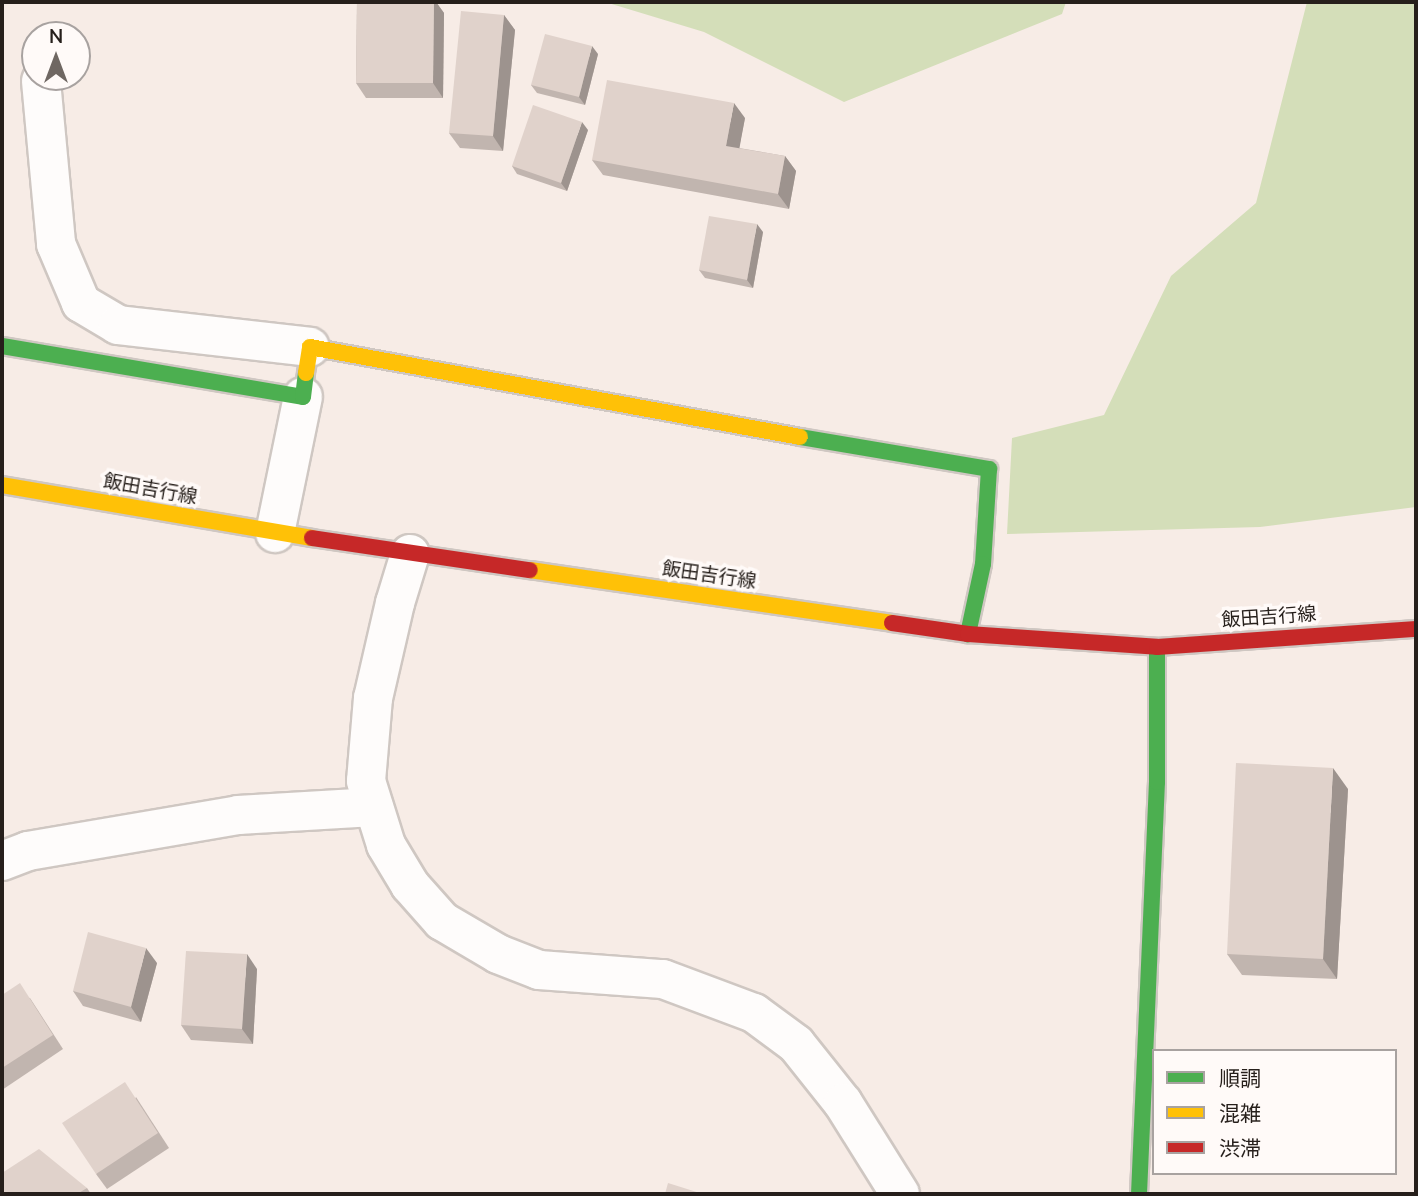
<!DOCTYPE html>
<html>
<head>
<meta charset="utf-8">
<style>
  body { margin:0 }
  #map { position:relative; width:1418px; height:1196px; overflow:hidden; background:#f7ece6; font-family:"Nunito Sans","Noto Sans JP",sans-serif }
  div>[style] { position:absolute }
  .green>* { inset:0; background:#d4deb9 }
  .roads { filter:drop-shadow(2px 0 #cfc7c2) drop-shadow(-2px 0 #cfc7c2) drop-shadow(0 2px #cfc7c2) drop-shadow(0 -2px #cfc7c2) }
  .street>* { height:38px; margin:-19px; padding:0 19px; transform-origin:19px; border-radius:19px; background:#fefcfb }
  .fast>* { height:16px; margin:-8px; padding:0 8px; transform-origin:8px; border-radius:8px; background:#4caf50 }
  .slow>* { height:16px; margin:-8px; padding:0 8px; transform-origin:8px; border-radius:8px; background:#ffc107 }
  .jam>* { height:16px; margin:-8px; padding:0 8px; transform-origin:8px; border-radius:8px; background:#c62828 }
  .wall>* { inset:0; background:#c1b5af }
  .shaded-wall>* { inset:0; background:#9d938e }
  .building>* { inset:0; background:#e0d2cb }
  span { translate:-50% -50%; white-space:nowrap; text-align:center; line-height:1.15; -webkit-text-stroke:7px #fffaf8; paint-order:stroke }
  .street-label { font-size:19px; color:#261f1b }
  .frame { position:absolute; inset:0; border:4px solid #261f1b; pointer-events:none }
  .legend { position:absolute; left:1152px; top:1049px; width:245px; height:126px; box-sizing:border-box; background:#fffaf8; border:2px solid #a8a2a0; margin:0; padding:9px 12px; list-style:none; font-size:21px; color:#261f1b }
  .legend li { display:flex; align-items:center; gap:14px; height:35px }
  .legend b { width:35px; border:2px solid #a8a2a0 }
  .north { position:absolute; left:21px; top:21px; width:70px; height:70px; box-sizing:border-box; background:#fffaf8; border:2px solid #a8a2a0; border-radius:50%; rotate:0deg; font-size:19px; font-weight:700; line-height:28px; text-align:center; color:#261f1b }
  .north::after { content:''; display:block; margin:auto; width:24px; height:32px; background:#6f6762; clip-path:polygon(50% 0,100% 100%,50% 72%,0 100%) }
</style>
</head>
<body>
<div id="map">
  <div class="green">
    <i style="clip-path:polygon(605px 2px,1066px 2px,1062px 14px,844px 102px,704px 32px)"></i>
    <i style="clip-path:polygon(1307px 2px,1416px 2px,1416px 507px,1260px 527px,1007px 534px,1012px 438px,1104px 415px,1171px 276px,1256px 203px)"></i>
  </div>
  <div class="roads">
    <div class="street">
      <i style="left:41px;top:81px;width:164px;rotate:84.7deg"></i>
      <i style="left:56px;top:244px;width:64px;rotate:67deg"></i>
      <i style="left:81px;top:303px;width:43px;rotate:30.7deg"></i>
      <i style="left:118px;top:325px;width:193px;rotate:6.5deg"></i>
      <i style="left:275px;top:533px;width:139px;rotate:-78.4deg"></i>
      <i style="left:410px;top:554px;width:51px;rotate:107deg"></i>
      <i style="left:395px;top:603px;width:98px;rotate:103deg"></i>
      <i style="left:373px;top:698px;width:83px;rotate:94.8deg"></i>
      <i style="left:366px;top:781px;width:67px;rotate:72.6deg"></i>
      <i style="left:386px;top:845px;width:47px;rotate:59deg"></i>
      <i style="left:410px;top:885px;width:48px;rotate:48.4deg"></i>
      <i style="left:442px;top:921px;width:65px;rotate:30.5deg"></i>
      <i style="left:498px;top:954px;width:44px;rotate:21.3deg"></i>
      <i style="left:539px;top:970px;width:124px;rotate:4.2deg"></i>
      <i style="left:663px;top:979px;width:97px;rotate:20.5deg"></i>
      <i style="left:754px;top:1013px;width:52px;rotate:36.4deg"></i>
      <i style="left:796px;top:1044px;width:75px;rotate:51.5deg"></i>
      <i style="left:843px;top:1103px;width:107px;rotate:57.9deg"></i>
      <i style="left:2px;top:861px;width:28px;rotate:-21deg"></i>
      <i style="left:28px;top:851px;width:213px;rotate:-9.7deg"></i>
      <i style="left:238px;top:815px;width:136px;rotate:-3.4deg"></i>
    </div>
    <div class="fast">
      <i style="left:2px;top:346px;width:305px;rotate:9.6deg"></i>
      <i style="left:303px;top:397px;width:24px;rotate:-83deg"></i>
      <i style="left:800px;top:437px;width:192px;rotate:9.6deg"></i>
      <i style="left:989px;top:469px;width:95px;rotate:93.6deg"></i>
      <i style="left:983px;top:564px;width:72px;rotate:102.1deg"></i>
      <i style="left:1139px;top:1194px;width:412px;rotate:-87.5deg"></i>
      <i style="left:1157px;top:782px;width:135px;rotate:-90deg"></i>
    </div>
    <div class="slow">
      <i style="left:306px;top:373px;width:26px;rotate:-81deg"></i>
      <i style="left:310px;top:347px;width:498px;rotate:10.4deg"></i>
      <i style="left:2px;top:485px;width:314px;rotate:9.7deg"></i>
      <i style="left:530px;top:570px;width:366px;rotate:8.3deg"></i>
    </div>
    <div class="jam">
      <i style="left:312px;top:538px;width:220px;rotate:8.4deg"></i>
      <i style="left:892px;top:623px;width:77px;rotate:8.2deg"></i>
      <i style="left:968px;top:634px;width:189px;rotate:3.9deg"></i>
      <i style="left:1157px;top:647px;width:260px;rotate:-4deg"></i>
    </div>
  </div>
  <div class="wall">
    <i style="clip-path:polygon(357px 2px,436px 2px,444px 13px,443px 98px,366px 98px,356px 83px)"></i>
    <i style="clip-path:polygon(504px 15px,515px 30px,503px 151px,460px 148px,449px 133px)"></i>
    <i style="clip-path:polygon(598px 54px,585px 105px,537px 93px,531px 85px)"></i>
    <i style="clip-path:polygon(745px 118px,739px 148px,785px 156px,796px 171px,789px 209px,603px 175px,592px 160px)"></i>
    <i style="clip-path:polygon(588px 130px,567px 191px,517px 174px,512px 166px)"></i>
    <i style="clip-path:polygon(763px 232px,753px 288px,705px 278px,699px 270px)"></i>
    <i style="clip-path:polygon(1348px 789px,1337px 979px,1242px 975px,1227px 954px)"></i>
    <i style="clip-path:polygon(157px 963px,141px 1022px,83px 1006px,73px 991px)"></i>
    <i style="clip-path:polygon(257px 969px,253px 1044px,191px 1040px,181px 1025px)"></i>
    <i style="clip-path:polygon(2px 995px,30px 998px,63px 1049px,2px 1090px)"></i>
    <i style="clip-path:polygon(136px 1097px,169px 1148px,107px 1189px,96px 1174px)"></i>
    <i style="clip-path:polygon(87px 1188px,91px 1194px,2px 1194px)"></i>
  </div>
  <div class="shaded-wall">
    <i style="clip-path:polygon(434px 2px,436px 2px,444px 13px,443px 98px,433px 83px)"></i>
    <i style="clip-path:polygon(504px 15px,515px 30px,503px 151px,493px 136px)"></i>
    <i style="clip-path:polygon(592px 46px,598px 54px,585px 105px,579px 97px)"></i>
    <i style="clip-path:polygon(734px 103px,745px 118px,737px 161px,726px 146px)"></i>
    <i style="clip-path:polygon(582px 122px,588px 130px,567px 191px,561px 183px)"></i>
    <i style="clip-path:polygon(785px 156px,796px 171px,789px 209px,778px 194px)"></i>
    <i style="clip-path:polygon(757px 224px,763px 232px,753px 288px,747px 280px)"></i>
    <i style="clip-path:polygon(1333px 768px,1348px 789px,1337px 979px,1323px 959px)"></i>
    <i style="clip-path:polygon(146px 948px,157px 963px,141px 1022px,131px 1007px)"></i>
    <i style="clip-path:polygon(247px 954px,257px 969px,253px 1044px,242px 1029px)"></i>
  </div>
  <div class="building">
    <i style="clip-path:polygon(357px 2px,434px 2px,433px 83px,356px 83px)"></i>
    <i style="clip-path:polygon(461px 11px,504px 15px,493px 136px,449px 133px)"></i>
    <i style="clip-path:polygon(545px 34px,592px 46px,579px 97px,531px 85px)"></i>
    <i style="clip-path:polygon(607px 80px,734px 103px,726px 146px,785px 156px,778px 194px,592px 160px)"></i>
    <i style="clip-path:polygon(533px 105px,582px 122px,561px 183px,512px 166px)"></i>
    <i style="clip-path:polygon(709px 216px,757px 224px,747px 280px,699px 270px)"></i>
    <i style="clip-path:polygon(1236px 763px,1333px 768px,1323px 959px,1227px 954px)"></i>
    <i style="clip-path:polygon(88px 932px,146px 948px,131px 1007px,73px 991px)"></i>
    <i style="clip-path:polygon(186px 951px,247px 954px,242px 1029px,181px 1025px)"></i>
    <i style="clip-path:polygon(20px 983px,53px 1035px,2px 1068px,2px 995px)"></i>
    <i style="clip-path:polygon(125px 1082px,158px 1133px,96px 1174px,62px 1123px)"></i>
    <i style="clip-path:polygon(39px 1149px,87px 1188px,77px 1194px,2px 1194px,2px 1173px)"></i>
    <i style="clip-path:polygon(668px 1183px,703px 1194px,665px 1194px)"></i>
  </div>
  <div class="street-label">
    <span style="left:150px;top:490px;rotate:10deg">飯田吉行線</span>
    <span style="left:709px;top:576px;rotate:8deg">飯田吉行線</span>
    <span style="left:1269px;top:618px;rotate:-4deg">飯田吉行線</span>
  </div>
  <div class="frame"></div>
  <ul class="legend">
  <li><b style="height:9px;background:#4caf50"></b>順調</li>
  <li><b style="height:9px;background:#ffc107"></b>混雑</li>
  <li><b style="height:9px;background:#c62828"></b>渋滞</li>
  </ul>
  <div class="north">N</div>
</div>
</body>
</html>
